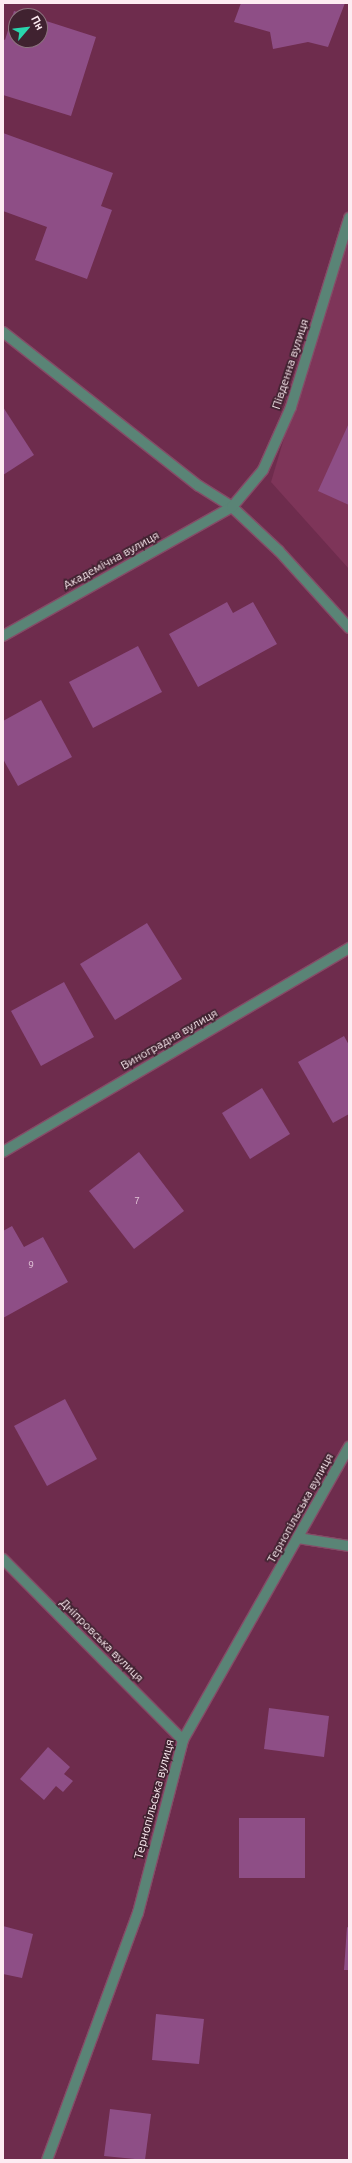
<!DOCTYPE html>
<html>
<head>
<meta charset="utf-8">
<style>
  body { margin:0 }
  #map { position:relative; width:352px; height:2163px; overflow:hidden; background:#6e2c4d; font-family:Ubuntu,sans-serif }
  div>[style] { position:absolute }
  .built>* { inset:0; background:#7e3559 }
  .building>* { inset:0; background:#8e4e86 }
  .roads { filter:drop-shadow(1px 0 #854b67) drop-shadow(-1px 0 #854b67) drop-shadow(0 1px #854b67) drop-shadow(0 -1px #854b67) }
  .minor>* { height:10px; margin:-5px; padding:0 5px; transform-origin:5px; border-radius:5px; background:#5a8476 }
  span { translate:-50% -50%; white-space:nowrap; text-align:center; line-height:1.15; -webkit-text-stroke:3.5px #402230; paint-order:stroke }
  .number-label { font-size:10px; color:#e1c4d7 }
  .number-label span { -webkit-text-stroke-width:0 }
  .street-label { font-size:12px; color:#fdecf2 }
  .frame { position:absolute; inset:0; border:4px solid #fdecf2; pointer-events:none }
  .north { position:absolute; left:8px; top:8px; width:40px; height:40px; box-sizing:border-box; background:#402230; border:1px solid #8c737e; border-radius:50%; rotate:62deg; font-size:11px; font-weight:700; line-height:16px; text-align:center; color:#fdecf2 }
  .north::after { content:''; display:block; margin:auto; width:14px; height:18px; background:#29d5ad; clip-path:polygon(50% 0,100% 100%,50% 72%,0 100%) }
</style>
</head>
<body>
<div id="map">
  <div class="built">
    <i style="clip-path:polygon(349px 220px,349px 569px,271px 482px)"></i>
  </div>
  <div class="building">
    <i style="clip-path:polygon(241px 3px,345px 3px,328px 47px,308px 42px,273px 49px,270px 32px,234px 22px)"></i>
    <i style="clip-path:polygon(14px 11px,29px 16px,16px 16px,16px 40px,40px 40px,40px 19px,96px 37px,71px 116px,3px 95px,3px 39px,5px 40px)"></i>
    <i style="clip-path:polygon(3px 133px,113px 173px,101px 206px,112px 210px,87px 279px,35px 260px,47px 227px,3px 211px)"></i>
    <i style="clip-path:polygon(3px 407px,34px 455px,3px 475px)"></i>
    <i style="clip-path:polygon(349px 423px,349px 505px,318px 491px)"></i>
    <i style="clip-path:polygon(227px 602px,233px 613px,253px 602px,277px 644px,198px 687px,169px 634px)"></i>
    <i style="clip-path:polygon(138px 646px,162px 692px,93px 728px,69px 682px)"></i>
    <i style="clip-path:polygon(41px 700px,72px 757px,18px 786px,3px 759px,3px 721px)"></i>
    <i style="clip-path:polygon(147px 923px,182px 979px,115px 1020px,80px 964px)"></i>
    <i style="clip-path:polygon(64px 982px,94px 1037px,41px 1066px,11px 1011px)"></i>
    <i style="clip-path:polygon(344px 1036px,349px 1045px,349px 1114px,333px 1123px,298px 1062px)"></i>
    <i style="clip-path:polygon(262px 1088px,290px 1134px,250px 1159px,222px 1113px)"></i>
    <i style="clip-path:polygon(139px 1152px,184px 1211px,134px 1249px,89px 1191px)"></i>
    <i style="clip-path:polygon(12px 1226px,24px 1247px,43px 1237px,68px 1282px,3px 1318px,3px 1231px)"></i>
    <i style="clip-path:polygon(65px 1399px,97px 1459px,47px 1486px,14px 1426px)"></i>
    <i style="clip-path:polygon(269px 1708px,329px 1716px,324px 1757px,264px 1749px)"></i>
    <i style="clip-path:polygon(48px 1747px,70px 1767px,64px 1774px,73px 1781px,63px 1792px,56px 1786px,44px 1800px,20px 1779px)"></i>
    <i style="clip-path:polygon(239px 1818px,305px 1818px,305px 1878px,239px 1878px)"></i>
    <i style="clip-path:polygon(3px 1926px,33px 1934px,22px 1978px,3px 1974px)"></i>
    <i style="clip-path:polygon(347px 1927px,349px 1928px,349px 1970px,344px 1970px)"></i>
    <i style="clip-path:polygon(156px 2014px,204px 2019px,199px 2064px,152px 2060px)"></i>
    <i style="clip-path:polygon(110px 2109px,151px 2114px,145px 2160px,104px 2156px)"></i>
  </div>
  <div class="roads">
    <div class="minor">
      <i style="left:3px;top:332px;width:249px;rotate:38.2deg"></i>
      <i style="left:199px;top:486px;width:39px;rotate:32deg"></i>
      <i style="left:232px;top:507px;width:64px;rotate:43.1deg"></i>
      <i style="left:279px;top:551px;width:104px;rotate:47.7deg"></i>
      <i style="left:3px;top:636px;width:263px;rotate:-29.4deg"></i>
      <i style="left:232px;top:507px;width:48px;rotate:-50deg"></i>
      <i style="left:263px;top:470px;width:69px;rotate:-66deg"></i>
      <i style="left:291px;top:407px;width:198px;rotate:-72.9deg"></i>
      <i style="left:3px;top:1152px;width:402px;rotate:-30.5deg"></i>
      <i style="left:298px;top:1538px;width:52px;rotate:8.9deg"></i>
      <i style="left:3px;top:1559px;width:255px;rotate:45.2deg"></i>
      <i style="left:47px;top:2160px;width:263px;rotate:-69.8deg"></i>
      <i style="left:138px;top:1913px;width:179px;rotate:-75.4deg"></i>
      <i style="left:183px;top:1740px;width:337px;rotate:-60.5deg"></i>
    </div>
  </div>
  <div class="number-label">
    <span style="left:137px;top:1201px">7</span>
    <span style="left:31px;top:1265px">9</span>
  </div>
  <div class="street-label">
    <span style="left:290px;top:364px;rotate:-72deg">Південна вулиця</span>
    <span style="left:111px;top:560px;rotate:-29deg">Академічна вулиця</span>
    <span style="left:169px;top:1039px;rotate:-30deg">Виноградна вулиця</span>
    <span style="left:300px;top:1508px;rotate:-61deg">Тернопільська вулиця</span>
    <span style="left:102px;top:1640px;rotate:45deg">Дніпровська вулиця</span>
    <span style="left:154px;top:1799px;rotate:-75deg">Тернопільська вулиця</span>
  </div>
  <div class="frame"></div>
  <div class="north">Пн</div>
</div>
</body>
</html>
